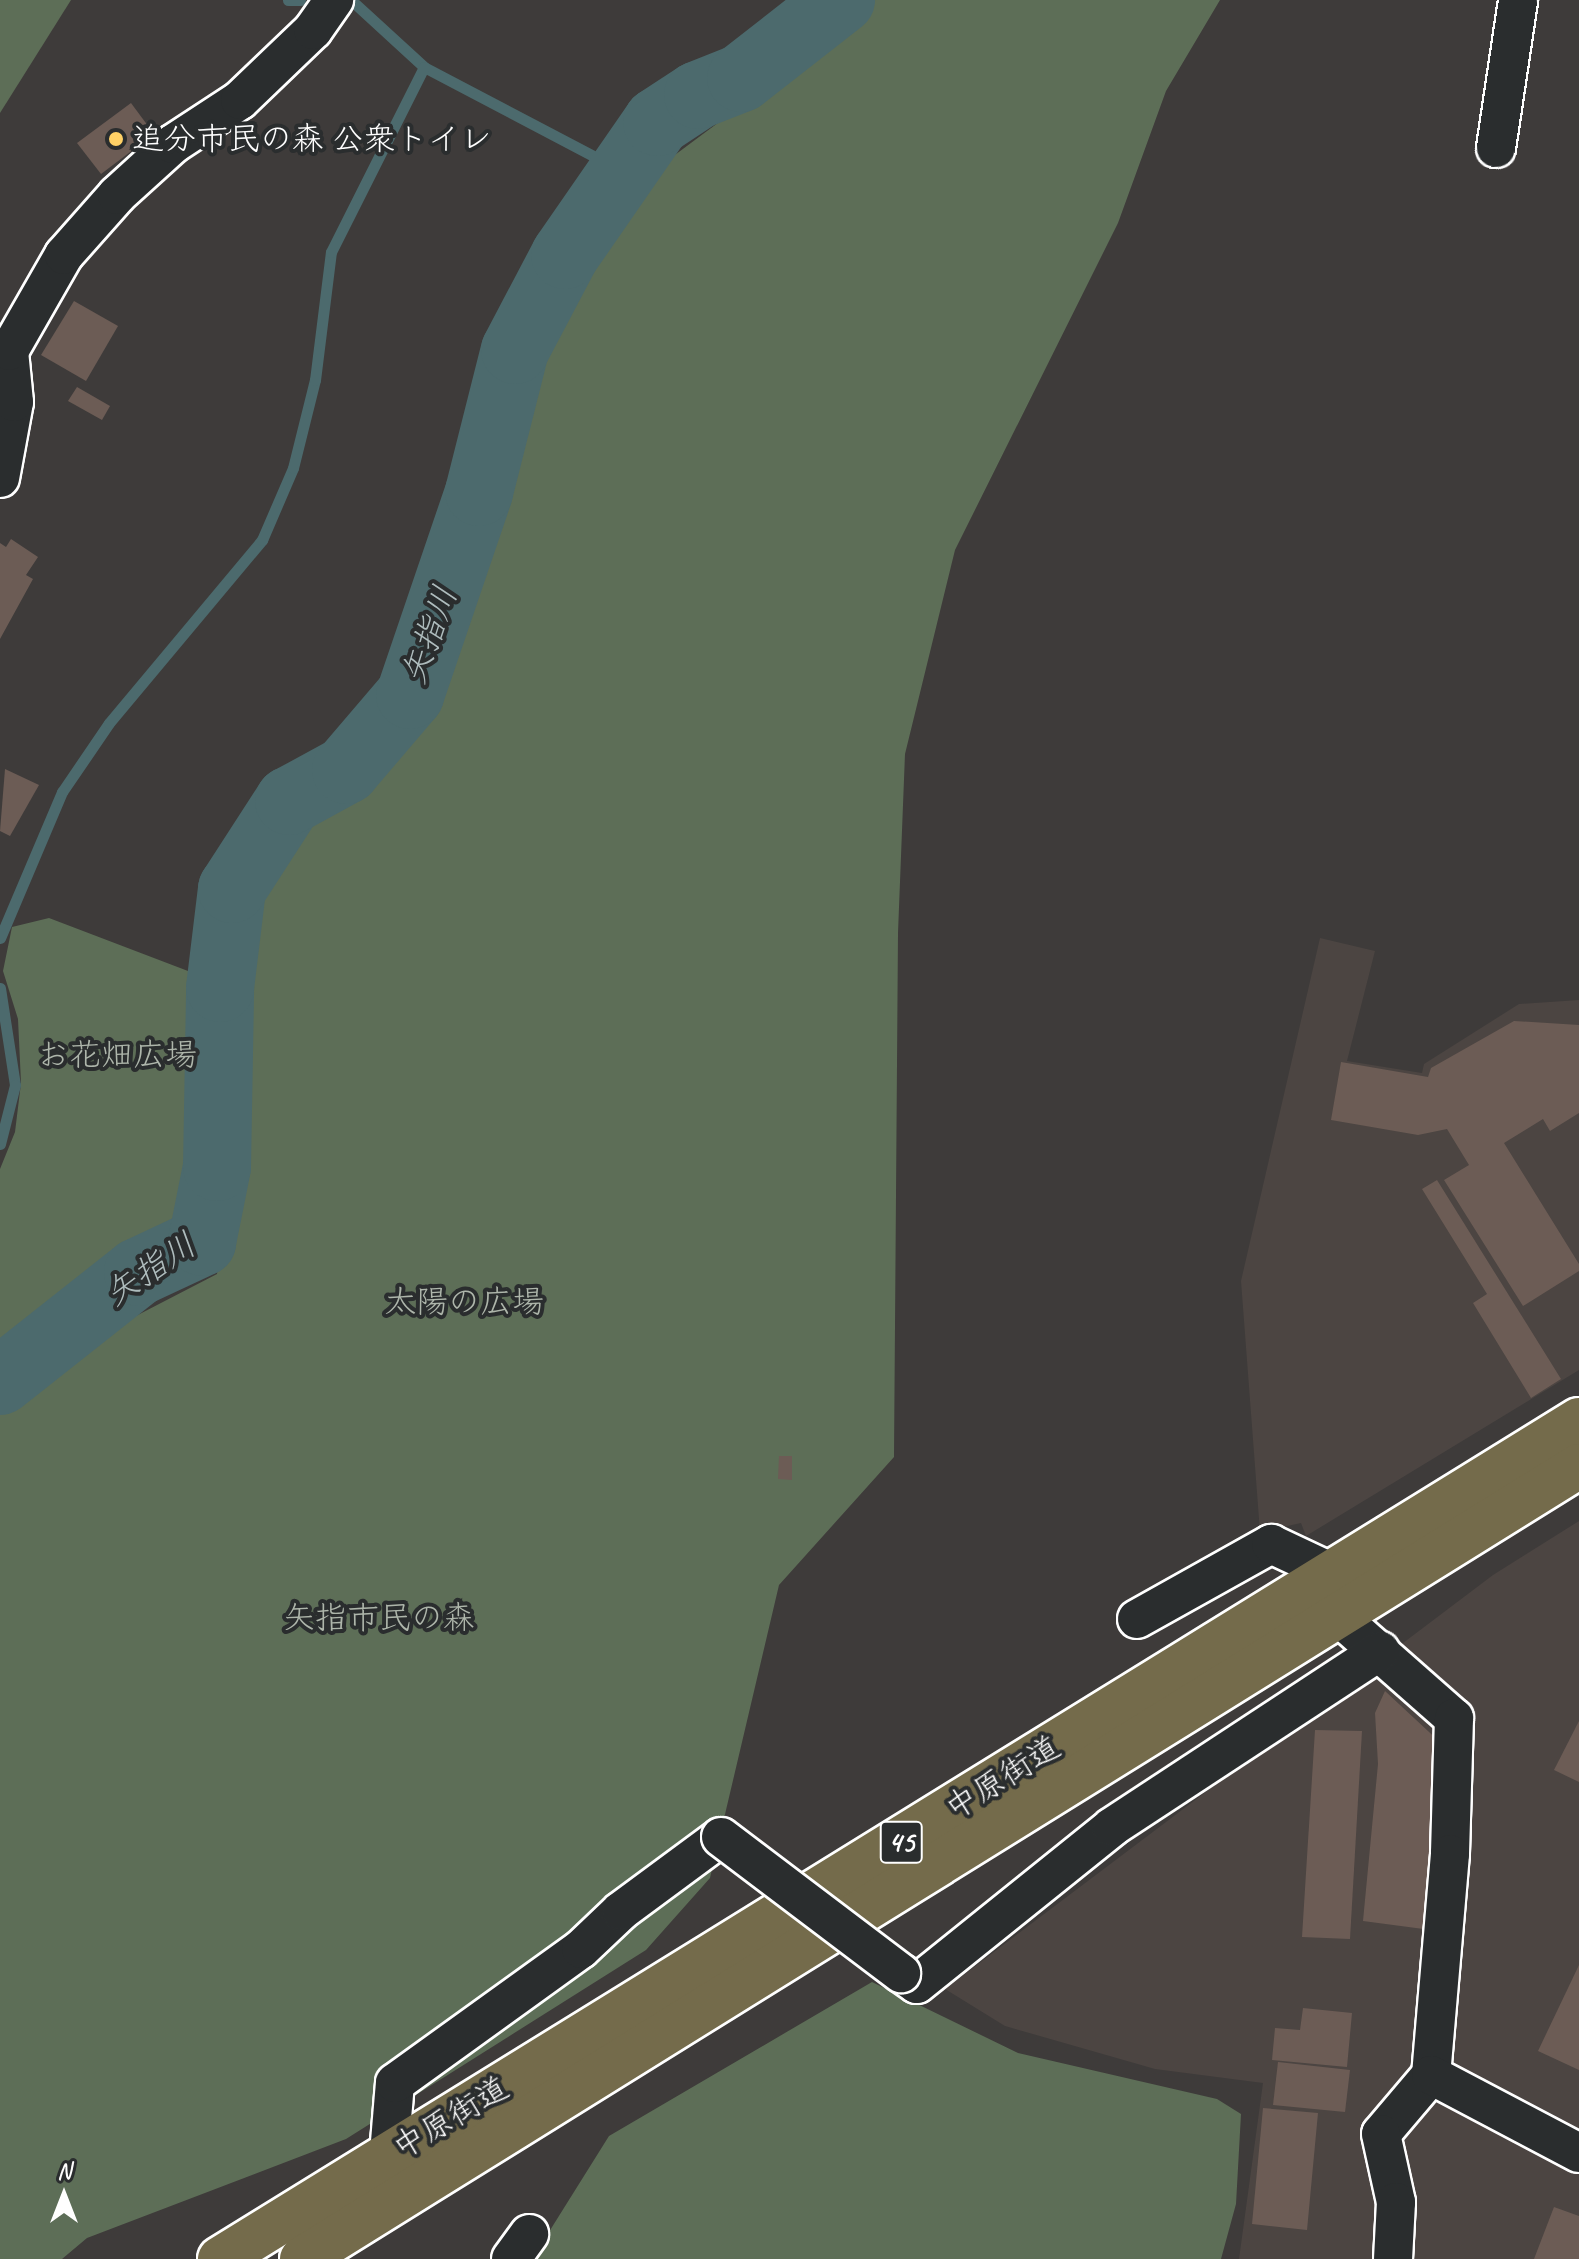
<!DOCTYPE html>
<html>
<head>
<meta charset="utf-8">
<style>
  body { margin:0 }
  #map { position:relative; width:1579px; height:2259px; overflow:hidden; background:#3e3b3a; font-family:Caveat,"Klee One",sans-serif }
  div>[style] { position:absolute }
  .built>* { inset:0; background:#4c4542 }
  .green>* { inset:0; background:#5d6e57 }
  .stream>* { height:11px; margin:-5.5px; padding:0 5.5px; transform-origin:5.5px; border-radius:5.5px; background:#4c6a6d }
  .river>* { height:68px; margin:-34px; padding:0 34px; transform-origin:34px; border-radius:34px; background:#4c6a6d }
  .building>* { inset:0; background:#6c5c55 }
  .roads { filter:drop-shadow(2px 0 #fff) drop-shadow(-2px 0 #fff) drop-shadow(0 2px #fff) drop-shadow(0 -2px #fff) }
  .minor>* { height:38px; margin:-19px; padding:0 19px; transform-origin:19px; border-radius:19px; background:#2a2d2e }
  .major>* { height:44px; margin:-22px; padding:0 22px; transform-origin:22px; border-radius:22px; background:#746b4b }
  .bridges { filter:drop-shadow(2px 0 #fff) drop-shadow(-2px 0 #fff) drop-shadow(0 2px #fff) drop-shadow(0 -2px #fff) }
  .minor-bridge>* { height:38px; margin:-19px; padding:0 19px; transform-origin:19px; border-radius:19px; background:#2a2d2e }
  .dots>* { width:22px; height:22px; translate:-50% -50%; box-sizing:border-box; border:4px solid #2a2d2e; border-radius:50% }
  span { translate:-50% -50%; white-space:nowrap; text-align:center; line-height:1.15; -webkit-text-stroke:8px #2a2d2e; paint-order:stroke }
  .shield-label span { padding:2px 6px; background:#2a2d2e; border:2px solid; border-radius:6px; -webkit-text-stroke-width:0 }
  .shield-label { font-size:30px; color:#fff; font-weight:700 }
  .poi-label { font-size:32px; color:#fff }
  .left { translate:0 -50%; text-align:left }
  .park-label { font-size:32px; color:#aeb6ab }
  .street-label { font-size:32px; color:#fff }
  .water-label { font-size:34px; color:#aebcbd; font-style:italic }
  .north { position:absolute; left:24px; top:2155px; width:80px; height:80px; -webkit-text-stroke:6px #2a2d2e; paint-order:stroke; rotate:0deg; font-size:22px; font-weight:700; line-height:32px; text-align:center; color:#fff }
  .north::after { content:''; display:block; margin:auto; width:28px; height:36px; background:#fff; clip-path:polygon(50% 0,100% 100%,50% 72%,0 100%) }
</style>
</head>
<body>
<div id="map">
  <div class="built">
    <i style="clip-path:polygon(1320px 938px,1375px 951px,1347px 1061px,1422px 1073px,1424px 1064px,1519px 1004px,1579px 1000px,1579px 1370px,1306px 1536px,1301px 1523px,1260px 1532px,1241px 1281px)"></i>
    <i style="clip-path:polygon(1579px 1521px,1579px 2259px,1239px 2259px,1263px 2083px,1155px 2069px,1005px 2026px,945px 1989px,1493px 1575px)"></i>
  </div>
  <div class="green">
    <i style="clip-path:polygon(0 0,71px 0,0 113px)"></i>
    <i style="clip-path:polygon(866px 0,1220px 0,1166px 91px,1118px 223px,955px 550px,905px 754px,898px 933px,894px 1457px,779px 1585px,710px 1878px,646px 1950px,346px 2139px,87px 2238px,62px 2259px,0 2259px,0 1403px,45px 1363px,217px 1274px,251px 1032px,232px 889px,293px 827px,423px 724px,549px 335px,644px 178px,837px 34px)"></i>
    <i style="clip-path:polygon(49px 918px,209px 979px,215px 1066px,195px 1189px,168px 1238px,0 1361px,0 1169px,15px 1132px,21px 1083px,18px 1019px,3px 971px,12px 927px)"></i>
    <i style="clip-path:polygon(872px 1982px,1018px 2053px,1217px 2099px,1241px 2114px,1236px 2204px,1221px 2259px,532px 2259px,609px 2136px)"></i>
  </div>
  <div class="stream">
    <i style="left:288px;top:0;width:12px"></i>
    <i style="left:351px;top:0;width:99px;rotate:42.5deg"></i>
    <i style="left:424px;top:67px;width:226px;rotate:27.7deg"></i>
    <i style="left:0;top:938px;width:159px;rotate:-67deg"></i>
    <i style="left:62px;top:792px;width:83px;rotate:-55.7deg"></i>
    <i style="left:109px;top:723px;width:239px;rotate:-50.1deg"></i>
    <i style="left:262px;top:540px;width:78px;rotate:-66.7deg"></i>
    <i style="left:293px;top:468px;width:91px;rotate:-76deg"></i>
    <i style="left:315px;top:380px;width:129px;rotate:-82.9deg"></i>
    <i style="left:331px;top:252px;width:207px;rotate:-63.3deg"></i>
    <i style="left:0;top:988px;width:98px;rotate:81.2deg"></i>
    <i style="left:15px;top:1085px;width:61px;rotate:104.3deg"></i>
  </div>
  <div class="river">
    <i style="left:0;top:1381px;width:176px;rotate:-38.3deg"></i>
    <i style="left:138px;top:1272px;width:71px;rotate:-25.1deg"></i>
    <i style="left:202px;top:1242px;width:76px;rotate:-78.7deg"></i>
    <i style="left:217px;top:1167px;width:179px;rotate:-89deg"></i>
    <i style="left:220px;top:988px;width:100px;rotate:-83.1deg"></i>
    <i style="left:232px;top:889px;width:105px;rotate:-57.1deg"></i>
    <i style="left:289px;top:801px;width:65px;rotate:-28.5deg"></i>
    <i style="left:346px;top:770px;width:99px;rotate:-49.5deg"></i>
    <i style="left:410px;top:695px;width:214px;rotate:-71.2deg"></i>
    <i style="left:479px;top:492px;width:146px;rotate:-75.8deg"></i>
    <i style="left:515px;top:350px;width:107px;rotate:-62.2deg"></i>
    <i style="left:565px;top:255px;width:162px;rotate:-55.3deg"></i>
    <i style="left:657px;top:122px;width:49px;rotate:-33.4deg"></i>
    <i style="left:698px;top:95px;width:46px;rotate:-21.6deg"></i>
    <i style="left:741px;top:78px;width:127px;rotate:-38deg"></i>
  </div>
  <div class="building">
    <i style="clip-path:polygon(131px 103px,154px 134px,101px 174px,77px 143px)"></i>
    <i style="clip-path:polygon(74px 301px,118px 326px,86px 381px,41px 355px)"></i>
    <i style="clip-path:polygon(77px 387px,110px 406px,102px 420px,68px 401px)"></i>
    <i style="clip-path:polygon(11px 539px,38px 557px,26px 575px,33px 579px,0 639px,0 543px,6px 547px)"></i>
    <i style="clip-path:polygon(5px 769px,39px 785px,10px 836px,0 831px)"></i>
    <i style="clip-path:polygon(1514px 1021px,1579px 1025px,1579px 1113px,1550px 1131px,1543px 1119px,1504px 1143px,1579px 1264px,1579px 1271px,1523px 1306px,1444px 1180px,1469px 1165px,1447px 1129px,1418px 1135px,1331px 1120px,1341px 1062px,1428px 1077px,1431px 1068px)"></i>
    <i style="clip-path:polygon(1437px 1180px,1561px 1379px,1531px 1398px,1473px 1303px,1487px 1294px,1422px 1189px)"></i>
    <i style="clip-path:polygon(779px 1456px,792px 1456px,792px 1480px,778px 1479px)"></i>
    <i style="clip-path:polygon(1385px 1691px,1443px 1745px,1428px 1879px,1436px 1882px,1431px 1930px,1363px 1921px,1378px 1764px,1375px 1713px)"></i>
    <i style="clip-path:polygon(1579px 1721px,1579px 1782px,1554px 1770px)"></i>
    <i style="clip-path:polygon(1315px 1730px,1362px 1731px,1350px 1939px,1302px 1937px)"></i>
    <i style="clip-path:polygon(1579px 1965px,1579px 2070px,1538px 2051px)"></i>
    <i style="clip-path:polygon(1303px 2008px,1352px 2013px,1347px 2067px,1272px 2060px,1275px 2028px,1300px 2030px)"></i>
    <i style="clip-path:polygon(1278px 2062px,1350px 2070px,1345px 2112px,1273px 2105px)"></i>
    <i style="clip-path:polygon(1263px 2108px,1318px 2113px,1307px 2230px,1252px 2224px)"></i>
    <i style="clip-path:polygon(1554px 2207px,1579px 2216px,1579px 2259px,1534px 2259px)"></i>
  </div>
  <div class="roads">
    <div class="minor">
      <i style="left:1496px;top:148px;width:150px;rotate:-81.5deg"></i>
      <i style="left:0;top:478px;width:77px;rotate:-79.6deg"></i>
      <i style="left:14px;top:402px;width:51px;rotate:-95.6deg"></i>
      <i style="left:9px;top:351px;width:111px;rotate:-60.2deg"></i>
      <i style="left:64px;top:255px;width:80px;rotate:-48.5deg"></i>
      <i style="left:117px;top:195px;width:76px;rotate:-42.3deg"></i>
      <i style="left:173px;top:144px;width:80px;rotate:-33.3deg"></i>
      <i style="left:240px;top:100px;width:101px;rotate:-43.8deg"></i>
      <i style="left:313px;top:30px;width:37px;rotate:-55deg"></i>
      <i style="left:1337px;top:1615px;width:156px;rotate:41.4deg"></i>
      <i style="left:1454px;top:1718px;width:136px;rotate:91.7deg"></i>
      <i style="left:1450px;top:1854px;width:222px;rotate:94.9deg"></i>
      <i style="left:1431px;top:2075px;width:77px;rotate:130.3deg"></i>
      <i style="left:1381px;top:2134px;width:70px;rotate:77.6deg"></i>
      <i style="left:1396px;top:2202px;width:57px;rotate:93deg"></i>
      <i style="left:1137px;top:1619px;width:154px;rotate:-29.2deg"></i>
      <i style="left:1271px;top:1544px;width:68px;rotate:25.1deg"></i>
      <i style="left:901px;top:1973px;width:19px;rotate:35deg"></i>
      <i style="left:917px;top:1984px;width:250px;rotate:-38.8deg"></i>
      <i style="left:1112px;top:1827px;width:321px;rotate:-33.3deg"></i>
      <i style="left:1431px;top:2075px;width:167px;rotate:27.8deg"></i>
      <i style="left:389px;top:2154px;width:71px;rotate:-85.2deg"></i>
      <i style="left:395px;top:2083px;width:229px;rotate:-35.8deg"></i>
      <i style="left:581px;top:1949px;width:55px;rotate:-43.5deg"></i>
      <i style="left:621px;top:1911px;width:124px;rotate:-36.5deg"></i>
      <i style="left:511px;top:2259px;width:31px;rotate:-54deg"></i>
    </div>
    <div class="major">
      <i style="left:220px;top:2259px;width:1597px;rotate:-31.69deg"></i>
      <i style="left:302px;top:2259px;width:1503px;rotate:-31.84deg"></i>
    </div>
  </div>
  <div class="bridges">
    <div class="minor-bridge">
      <i style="left:721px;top:1837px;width:226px;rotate:37.1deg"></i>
    </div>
  </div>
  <div class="dots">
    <i style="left:116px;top:139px;background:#ffd166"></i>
  </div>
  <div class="shield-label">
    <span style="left:901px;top:1842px">45</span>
  </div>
  <div class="poi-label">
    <span class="left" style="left:132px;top:139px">追分市民の森 公衆トイレ</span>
  </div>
  <div class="park-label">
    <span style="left:117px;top:1055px">お花畑広場</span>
    <span style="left:464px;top:1302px">太陽の広場</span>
    <span style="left:379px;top:1618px">矢指市民の森</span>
  </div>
  <div class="street-label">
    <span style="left:1003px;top:1778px;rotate:-32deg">中原街道</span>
    <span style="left:451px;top:2118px;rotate:-31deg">中原街道</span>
  </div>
  <div class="water-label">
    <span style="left:429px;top:635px;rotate:-70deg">矢指川</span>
    <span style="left:150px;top:1269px;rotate:-34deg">矢指川</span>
  </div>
  <div class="north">N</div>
</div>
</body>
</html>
